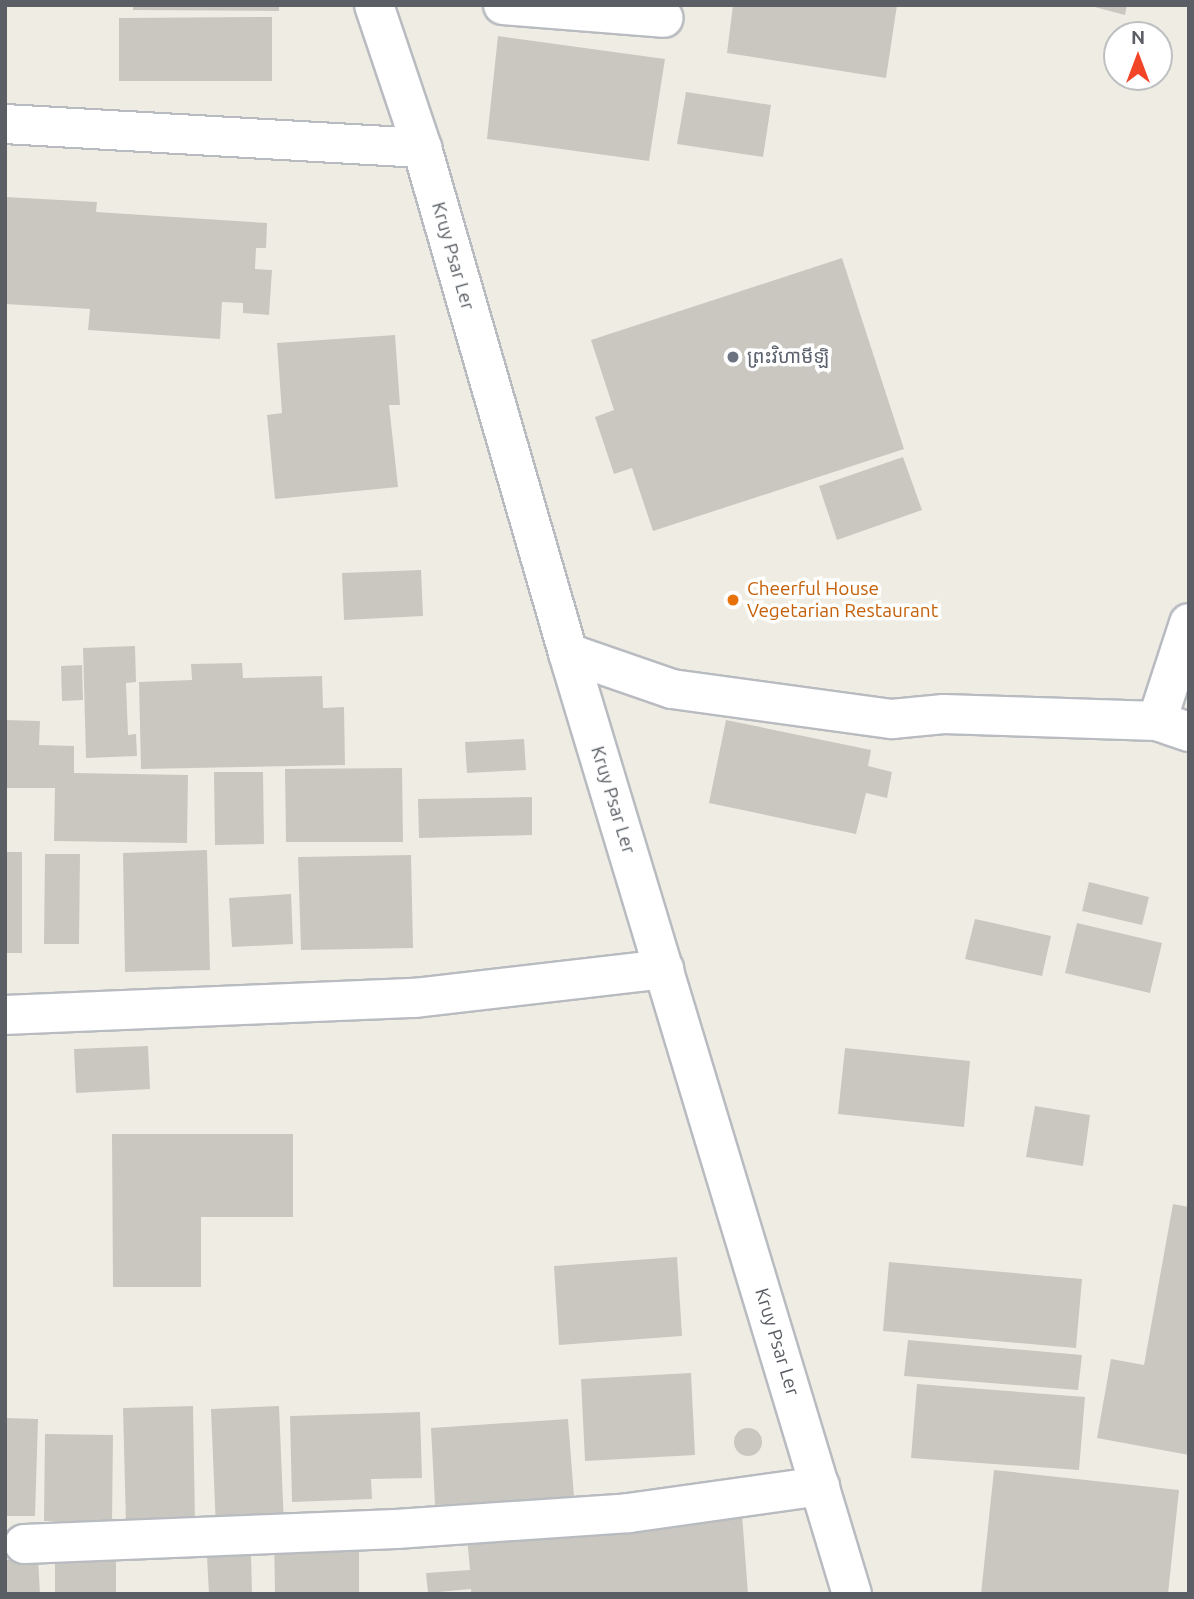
<!DOCTYPE html>
<html>
<head>
<meta charset="utf-8">
<style>
  body { margin:0 }
  #map { position:relative; width:1194px; height:1599px; overflow:hidden; background:#efede3; font-family:Ubuntu,"Noto Sans Khmer",sans-serif }
  div>[style] { position:absolute }
  .building>* { inset:0; background:#cac7c0 }
  .round { border-radius:50% }
  .roads { filter:drop-shadow(2px 0 #b8bbc0) drop-shadow(-2px 0 #b8bbc0) drop-shadow(0 2px #b8bbc0) drop-shadow(0 -2px #b8bbc0) }
  .minor>* { height:38px; margin:-19px; padding:0 19px; transform-origin:19px; border-radius:19px; background:#fff }
  .dots>* { width:19px; height:19px; translate:-50% -50%; box-sizing:border-box; border:4px solid #fff; border-radius:50% }
  span { translate:-50% -50%; white-space:nowrap; text-align:center; line-height:1.15; -webkit-text-stroke:7px #fff; paint-order:stroke }
  .street-label { font-size:19px; color:#5b5f65 }
  .worship-label { font-size:19px; color:#5b616d }
  .left { translate:0 -50%; text-align:left }
  .food-label { font-size:19px; color:#c56008 }
  .frame { position:absolute; inset:0; border:7px solid #5b5f65; pointer-events:none }
  .north { position:absolute; left:1103px; top:21px; width:70px; height:70px; box-sizing:border-box; background:#fff; border:2px solid #bdbfc1; border-radius:50%; rotate:0deg; font-size:19px; font-weight:700; line-height:28px; text-align:center; color:#5b5f65 }
  .north::after { content:''; display:block; margin:auto; width:24px; height:32px; background:#f24426; clip-path:polygon(50% 0,100% 100%,50% 72%,0 100%) }
</style>
</head>
<body>
<div id="map">
  <div class="building">
    <i style="clip-path:polygon(133px 5px,279px 5px,279px 11px,133px 10px)"></i>
    <i style="clip-path:polygon(733px 5px,897px 5px,886px 78px,727px 53px)"></i>
    <i style="clip-path:polygon(1087px 5px,1127px 5px,1125px 15px)"></i>
    <i style="clip-path:polygon(272px 17px,272px 81px,119px 81px,119px 18px)"></i>
    <i style="clip-path:polygon(498px 36px,665px 59px,649px 161px,487px 139px)"></i>
    <i style="clip-path:polygon(686px 92px,771px 105px,763px 157px,677px 144px)"></i>
    <i style="clip-path:polygon(5px 197px,97px 202px,96px 212px,267px 223px,266px 248px,256px 248px,255px 269px,272px 270px,269px 315px,243px 313px,243px 303px,222px 302px,220px 339px,88px 330px,90px 309px,5px 304px)"></i>
    <i style="clip-path:polygon(842px 258px,904px 449px,653px 531px,632px 468px,614px 474px,595px 417px,614px 410px,591px 340px)"></i>
    <i style="clip-path:polygon(395px 335px,400px 405px,389px 405px,398px 487px,275px 499px,267px 415px,282px 413px,277px 343px)"></i>
    <i style="clip-path:polygon(903px 457px,922px 510px,837px 540px,819px 486px)"></i>
    <i style="clip-path:polygon(421px 570px,423px 616px,344px 620px,342px 573px)"></i>
    <i style="clip-path:polygon(135px 646px,136px 682px,126px 683px,128px 735px,136px 734px,137px 756px,86px 758px,83px 648px)"></i>
    <i style="clip-path:polygon(242px 663px,243px 678px,322px 676px,323px 708px,344px 707px,345px 765px,141px 769px,139px 682px,192px 680px,191px 664px)"></i>
    <i style="clip-path:polygon(82px 665px,83px 700px,62px 701px,61px 666px)"></i>
    <i style="clip-path:polygon(5px 720px,40px 721px,39px 745px,74px 746px,74px 773px,188px 775px,187px 843px,54px 841px,55px 788px,5px 788px)"></i>
    <i style="clip-path:polygon(726px 720px,871px 750px,868px 766px,892px 772px,887px 798px,866px 793px,856px 834px,709px 803px)"></i>
    <i style="clip-path:polygon(524px 739px,526px 770px,467px 773px,465px 742px)"></i>
    <i style="clip-path:polygon(402px 768px,403px 842px,286px 842px,285px 769px)"></i>
    <i style="clip-path:polygon(214px 772px,263px 772px,264px 844px,215px 845px)"></i>
    <i style="clip-path:polygon(532px 797px,532px 835px,419px 838px,418px 799px)"></i>
    <i style="clip-path:polygon(207px 850px,210px 970px,125px 972px,123px 853px)"></i>
    <i style="clip-path:polygon(5px 852px,22px 852px,22px 953px,5px 953px)"></i>
    <i style="clip-path:polygon(45px 854px,80px 854px,79px 944px,44px 944px)"></i>
    <i style="clip-path:polygon(411px 855px,413px 948px,301px 950px,298px 857px)"></i>
    <i style="clip-path:polygon(1089px 882px,1149px 897px,1142px 925px,1082px 911px)"></i>
    <i style="clip-path:polygon(291px 894px,293px 944px,232px 947px,229px 898px)"></i>
    <i style="clip-path:polygon(975px 919px,1051px 936px,1042px 976px,965px 959px)"></i>
    <i style="clip-path:polygon(1077px 923px,1162px 943px,1150px 993px,1065px 973px)"></i>
    <i style="clip-path:polygon(148px 1046px,150px 1089px,76px 1093px,74px 1049px)"></i>
    <i style="clip-path:polygon(845px 1048px,970px 1061px,964px 1127px,838px 1114px)"></i>
    <i style="clip-path:polygon(1035px 1106px,1090px 1115px,1083px 1166px,1026px 1157px)"></i>
    <i style="clip-path:polygon(112px 1134px,293px 1134px,293px 1217px,201px 1217px,201px 1287px,113px 1287px)"></i>
    <i style="clip-path:polygon(1173px 1204px,1189px 1207px,1189px 1455px,1097px 1438px,1111px 1359px,1144px 1365px)"></i>
    <i style="clip-path:polygon(677px 1257px,682px 1336px,559px 1345px,554px 1266px)"></i>
    <i style="clip-path:polygon(889px 1262px,1082px 1279px,1076px 1348px,883px 1331px)"></i>
    <i style="clip-path:polygon(908px 1340px,1082px 1355px,1078px 1390px,904px 1376px)"></i>
    <i style="clip-path:polygon(691px 1373px,695px 1455px,585px 1461px,581px 1379px)"></i>
    <i style="clip-path:polygon(917px 1384px,1085px 1397px,1079px 1470px,911px 1458px)"></i>
    <i style="clip-path:polygon(193px 1406px,195px 1523px,126px 1525px,123px 1408px)"></i>
    <i style="clip-path:polygon(279px 1406px,284px 1526px,216px 1529px,211px 1409px)"></i>
    <i style="clip-path:polygon(420px 1412px,422px 1478px,371px 1479px,372px 1499px,292px 1502px,290px 1416px)"></i>
    <i style="clip-path:polygon(5px 1418px,38px 1419px,35px 1516px,5px 1516px)"></i>
    <i style="clip-path:polygon(568px 1419px,574px 1497px,435px 1505px,431px 1428px)"></i>
    <i class="round" style="left:734px;top:1428px;width:28px;height:28px"></i>
    <i style="clip-path:polygon(45px 1434px,113px 1435px,112px 1522px,44px 1521px)"></i>
    <i style="clip-path:polygon(994px 1470px,1179px 1490px,1168px 1594px,981px 1594px)"></i>
    <i style="clip-path:polygon(742px 1514px,748px 1594px,471px 1594px,471px 1589px,428px 1593px,426px 1573px,470px 1570px,467px 1536px)"></i>
    <i style="clip-path:polygon(359px 1537px,359px 1594px,275px 1594px,274px 1538px)"></i>
    <i style="clip-path:polygon(55px 1552px,116px 1552px,116px 1594px,55px 1594px)"></i>
    <i style="clip-path:polygon(251px 1555px,252px 1594px,209px 1594px,207px 1557px)"></i>
    <i style="clip-path:polygon(38px 1559px,40px 1594px,5px 1594px,5px 1560px)"></i>
  </div>
  <div class="roads">
    <div class="minor">
      <i style="left:374px;top:5px;width:151px;rotate:71.4deg"></i>
      <i style="left:422px;top:148px;width:526px;rotate:73.87deg"></i>
      <i style="left:568px;top:653px;width:983px;rotate:73.21deg"></i>
      <i style="left:503px;top:5px;width:161px;rotate:4.6deg"></i>
      <i style="left:5px;top:124px;width:418px;rotate:3.3deg"></i>
      <i style="left:568px;top:653px;width:110px;rotate:19.1deg"></i>
      <i style="left:672px;top:689px;width:222px;rotate:7.8deg"></i>
      <i style="left:892px;top:719px;width:52px;rotate:-5.5deg"></i>
      <i style="left:944px;top:714px;width:213px;rotate:1.9deg"></i>
      <i style="left:1157px;top:721px;width:34px;rotate:19deg"></i>
      <i style="left:1157px;top:721px;width:103px;rotate:-71.9deg"></i>
      <i style="left:5px;top:1015px;width:410px;rotate:-2.4deg"></i>
      <i style="left:415px;top:998px;width:251px;rotate:-6.6deg"></i>
      <i style="left:24px;top:1544px;width:372px;rotate:-2.3deg"></i>
      <i style="left:396px;top:1529px;width:234px;rotate:-3.9deg"></i>
      <i style="left:629px;top:1513px;width:193px;rotate:-8deg"></i>
    </div>
  </div>
  <div class="dots">
    <i style="left:733px;top:357px;background:#6b7280"></i>
    <i style="left:733px;top:600px;background:#e8710a"></i>
  </div>
  <div class="street-label">
    <span style="left:453px;top:256px;rotate:74deg">Kruy Psar Ler</span>
    <span style="left:613px;top:800px;rotate:73deg">Kruy Psar Ler</span>
    <span style="left:777px;top:1342px;rotate:73deg">Kruy Psar Ler</span>
  </div>
  <div class="worship-label">
    <span class="left" style="left:747px;top:357px">ព្រះវិហាមីឡិ</span>
  </div>
  <div class="food-label">
    <span class="left" style="left:747px;top:600px">Cheerful House<br>Vegetarian Restaurant</span>
  </div>
  <div class="frame"></div>
  <div class="north">N</div>
</div>
</body>
</html>
